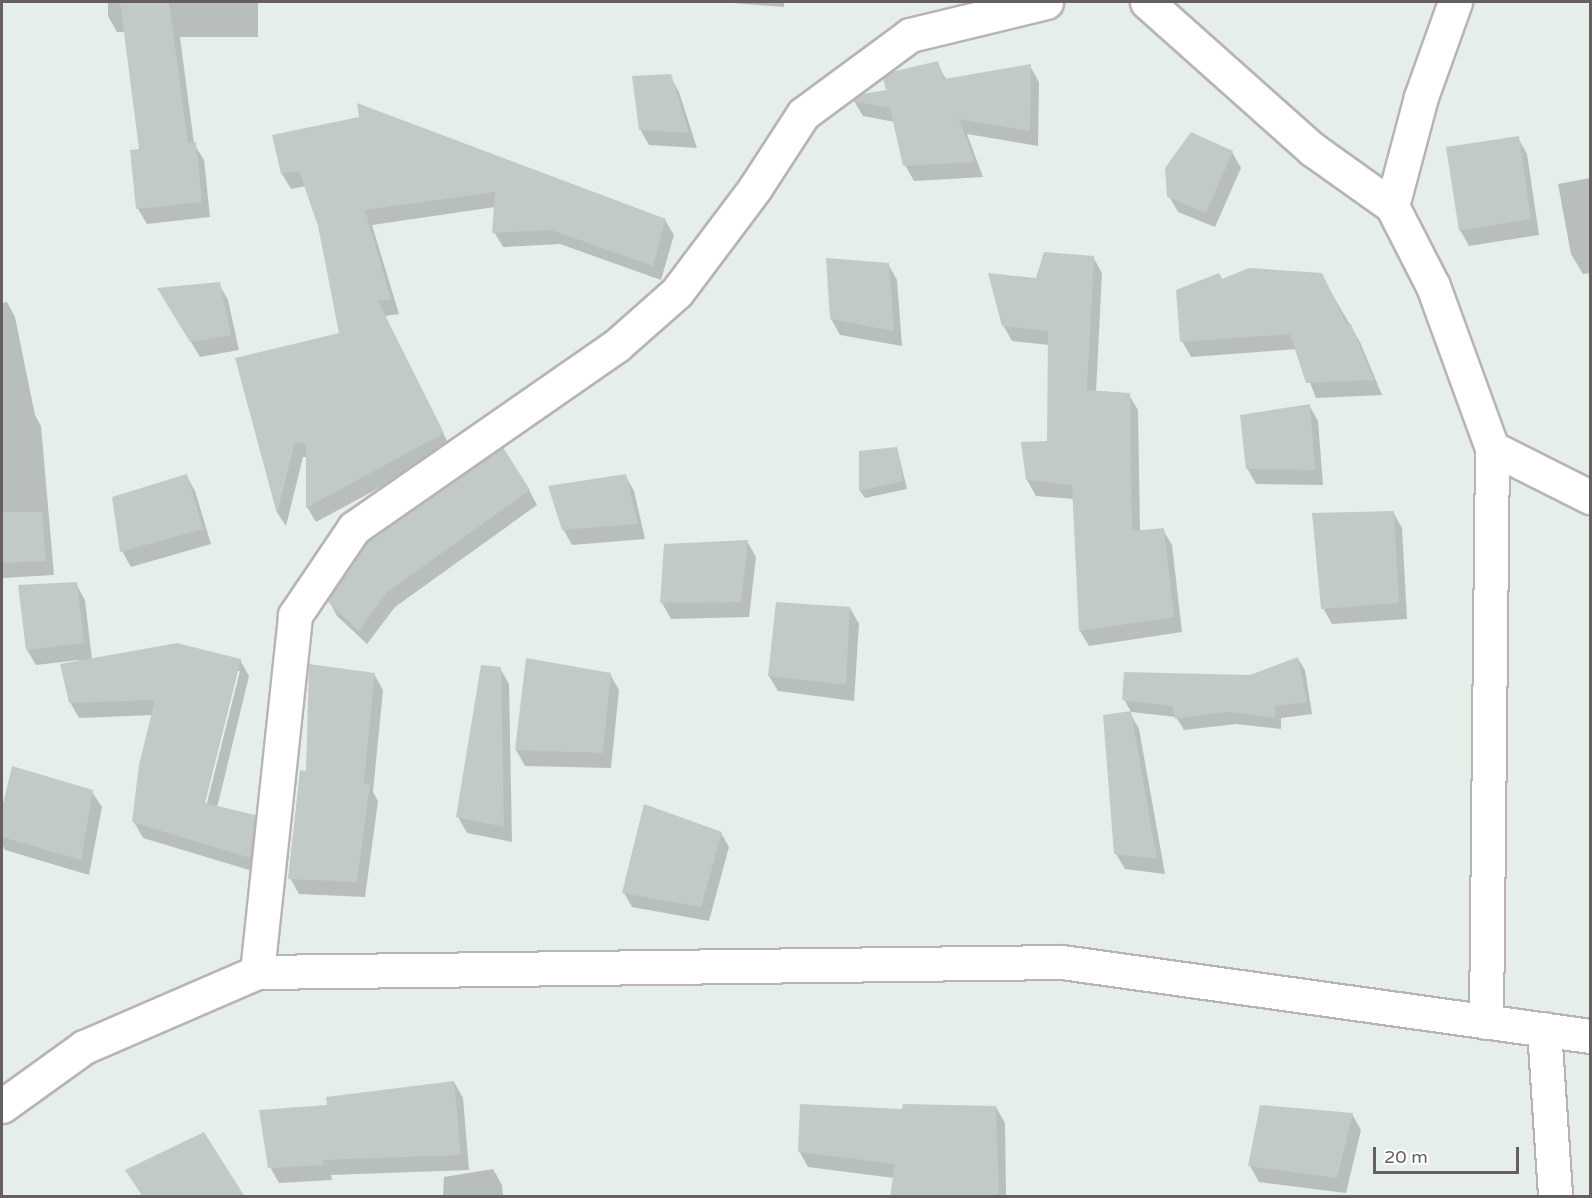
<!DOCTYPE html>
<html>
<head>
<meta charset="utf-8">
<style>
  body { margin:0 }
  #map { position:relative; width:1592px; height:1198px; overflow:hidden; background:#e6eeea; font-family:"Varela Round",sans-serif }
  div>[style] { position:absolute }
  .shadow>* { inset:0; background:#0003 }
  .building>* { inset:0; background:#c2cac5 }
  .roads { filter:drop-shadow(2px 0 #b9b3b7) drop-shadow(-2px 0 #b9b3b7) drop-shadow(0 2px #b9b3b7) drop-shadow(0 -2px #b9b3b7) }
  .minor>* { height:33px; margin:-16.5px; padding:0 16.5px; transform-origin:16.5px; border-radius:16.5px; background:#fff }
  span { translate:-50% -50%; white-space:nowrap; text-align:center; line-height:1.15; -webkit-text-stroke:4.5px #fff; paint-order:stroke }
  .frame { position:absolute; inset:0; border:3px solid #655e63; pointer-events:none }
  .scale { position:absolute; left:1373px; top:1147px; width:146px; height:27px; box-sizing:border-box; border:3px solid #655e63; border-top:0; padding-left:8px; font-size:18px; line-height:21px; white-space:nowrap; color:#655e63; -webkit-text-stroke:4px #fff; paint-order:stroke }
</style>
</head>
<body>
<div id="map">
  <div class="shadow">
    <i style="clip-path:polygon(108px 2px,258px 2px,258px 37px,180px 37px,194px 144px,204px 160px,210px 217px,147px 224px,138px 209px,141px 150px,125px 32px,117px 32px,108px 16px)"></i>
    <i style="clip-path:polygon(720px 2px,784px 2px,784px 7px)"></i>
    <i style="clip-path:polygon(937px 63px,947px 81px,1030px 66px,1039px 82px,1038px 146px,967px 134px,983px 177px,914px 181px,905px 165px,895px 122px,863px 116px,854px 101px,862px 95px,887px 91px)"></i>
    <i style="clip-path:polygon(670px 76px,679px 92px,697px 148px,649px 145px,640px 129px)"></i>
    <i style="clip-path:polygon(274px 136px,665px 220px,674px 235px,661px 280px,560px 244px,503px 247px,494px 232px,495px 207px,372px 225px,399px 314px,385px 316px,451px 449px,316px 522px,307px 507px,307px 457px,303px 457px,286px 526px,278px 514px,237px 359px,341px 334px,319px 226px,306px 186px,291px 189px,282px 174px)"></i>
    <i style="clip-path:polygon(1518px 138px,1527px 154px,1539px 235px,1469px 246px,1460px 230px)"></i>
    <i style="clip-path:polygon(1232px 152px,1241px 168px,1215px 227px,1178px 212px,1169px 196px)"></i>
    <i style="clip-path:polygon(1590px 178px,1590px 273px,1583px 274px,1571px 254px,1558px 184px)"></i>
    <i style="clip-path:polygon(1093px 257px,1102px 273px,1096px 392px,1129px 395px,1138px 410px,1140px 531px,1163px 530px,1172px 545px,1182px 632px,1089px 646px,1080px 631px,1074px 499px,1036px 496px,1027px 480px,1048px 443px,1050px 345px,1012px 341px,1003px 325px,1037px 280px)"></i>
    <i style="clip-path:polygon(888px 264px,897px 280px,902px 346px,840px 335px,831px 319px)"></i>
    <i style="clip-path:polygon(1321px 275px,1360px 342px,1382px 395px,1316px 398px,1297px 349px,1191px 357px,1182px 341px,1222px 281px)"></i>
    <i style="clip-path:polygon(219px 284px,228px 300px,239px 350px,200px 357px,159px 289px)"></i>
    <i style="clip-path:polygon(7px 302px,15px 317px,35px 415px,41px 426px,54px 575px,2px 578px,2px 303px)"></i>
    <i style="clip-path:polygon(1309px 405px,1318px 421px,1323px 485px,1256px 484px,1247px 468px)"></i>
    <i style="clip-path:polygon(897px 448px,907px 489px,865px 498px,860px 491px,861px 453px)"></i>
    <i style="clip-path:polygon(186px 475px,195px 491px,211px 544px,131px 567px,122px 551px)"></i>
    <i style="clip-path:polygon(625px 475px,634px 491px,645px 539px,572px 545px,563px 529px)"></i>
    <i style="clip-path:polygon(529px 490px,537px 505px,395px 607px,367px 644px,337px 616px,329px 601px)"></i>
    <i style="clip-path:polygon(1393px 512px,1402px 528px,1407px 619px,1332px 624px,1323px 608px)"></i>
    <i style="clip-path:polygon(747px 541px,756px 557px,749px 617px,671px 619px,662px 603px)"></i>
    <i style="clip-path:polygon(evenodd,76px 584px,85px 600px,92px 660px,240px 660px,249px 676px,217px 808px,254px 817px,263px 833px,259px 873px,143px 838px,134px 822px,153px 715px,79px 718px,70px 702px,79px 660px,36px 665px,27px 650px,76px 584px,237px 671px,240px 671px,205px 811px,202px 810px,237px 671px)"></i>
    <i style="clip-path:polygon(850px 608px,859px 624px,854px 701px,778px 691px,769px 676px)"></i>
    <i style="clip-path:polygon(1298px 659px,1305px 670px,1312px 714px,1281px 718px,1281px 729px,1236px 724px,1184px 730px,1176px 717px,1131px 712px,1124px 699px,1250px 676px)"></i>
    <i style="clip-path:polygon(527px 660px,610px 674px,619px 690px,611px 768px,525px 766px,516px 750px)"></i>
    <i style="clip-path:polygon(500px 668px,509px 684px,512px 842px,467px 833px,458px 817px)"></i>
    <i style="clip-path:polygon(374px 674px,383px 690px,373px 792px,378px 801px,365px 897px,299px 894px,290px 878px,307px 773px)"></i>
    <i style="clip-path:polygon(1130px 713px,1139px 729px,1165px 874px,1125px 869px,1116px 854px)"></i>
    <i style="clip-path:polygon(13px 768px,92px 792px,102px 807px,89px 875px,5px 850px,2px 844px,2px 814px)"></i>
    <i style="clip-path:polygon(721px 833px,729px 847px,709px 921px,632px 907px,624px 893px)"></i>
    <i style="clip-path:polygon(454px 1082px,463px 1098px,469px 1170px,331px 1175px,332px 1180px,279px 1183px,270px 1167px,329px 1106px)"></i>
    <i style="clip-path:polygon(996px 1107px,1005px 1123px,1006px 1196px,892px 1196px,894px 1178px,808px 1167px,799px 1151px,904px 1110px)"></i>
    <i style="clip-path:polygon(1352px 1114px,1361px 1130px,1346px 1193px,1259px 1182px,1250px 1166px)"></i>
    <i style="clip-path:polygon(493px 1169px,502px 1185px,503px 1196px,443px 1196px,444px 1177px)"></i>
  </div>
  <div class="building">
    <i style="clip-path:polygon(120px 2px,169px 2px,188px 143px,196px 142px,202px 202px,136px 209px,130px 150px,139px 149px)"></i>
    <i style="clip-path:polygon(938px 61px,944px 79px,1031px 64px,1030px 131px,959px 119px,975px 162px,903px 166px,890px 108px,852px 101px,862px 94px,886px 90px,883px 78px,891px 72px)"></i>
    <i style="clip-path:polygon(671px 74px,689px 133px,639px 130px,632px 76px)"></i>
    <i style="clip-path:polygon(357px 103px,666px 219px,653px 266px,551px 230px,492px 233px,495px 192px,365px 210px,391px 299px,378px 301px,444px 433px,306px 508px,306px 444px,295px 442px,277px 514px,235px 358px,339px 333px,318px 226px,299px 171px,281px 174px,272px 135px,359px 117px)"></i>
    <i style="clip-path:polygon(1191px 132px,1233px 151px,1206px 213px,1167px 197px,1165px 168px)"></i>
    <i style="clip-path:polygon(1519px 136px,1531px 219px,1459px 231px,1446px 147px)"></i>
    <i style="clip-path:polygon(1044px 252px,1094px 256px,1087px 390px,1130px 393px,1132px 531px,1164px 528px,1174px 617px,1079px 631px,1072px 485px,1026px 480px,1021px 442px,1047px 441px,1048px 331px,1002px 326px,988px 273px,1036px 278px)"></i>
    <i style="clip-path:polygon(826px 258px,889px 263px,894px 331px,830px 319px)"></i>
    <i style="clip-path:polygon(1249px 268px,1322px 273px,1347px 325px,1351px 324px,1374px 380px,1306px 383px,1290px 334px,1180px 342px,1176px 290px,1219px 273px,1222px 279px)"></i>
    <i style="clip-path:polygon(220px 282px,231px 335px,190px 342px,157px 288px)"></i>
    <i style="clip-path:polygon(1310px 404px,1315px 470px,1246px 469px,1240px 415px)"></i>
    <i style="clip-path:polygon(503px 447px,530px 490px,387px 592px,359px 631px,327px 601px,368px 541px)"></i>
    <i style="clip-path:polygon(897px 447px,903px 481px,859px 491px,859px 451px)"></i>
    <i style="clip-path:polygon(187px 474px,203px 529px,120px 552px,112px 497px)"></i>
    <i style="clip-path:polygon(626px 474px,638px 524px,562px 530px,548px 486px)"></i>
    <i style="clip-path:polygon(1394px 511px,1399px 603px,1321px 609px,1312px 513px)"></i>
    <i style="clip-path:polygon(2px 512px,42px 512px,46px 561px,2px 563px)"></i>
    <i style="clip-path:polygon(748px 540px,741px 602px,660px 603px,664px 544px)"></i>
    <i style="clip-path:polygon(77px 582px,84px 643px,26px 650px,18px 585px)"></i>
    <i style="clip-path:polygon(776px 602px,850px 607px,846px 685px,768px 676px)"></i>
    <i style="clip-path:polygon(177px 643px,241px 659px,205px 803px,255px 815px,250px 858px,132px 822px,139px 765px,155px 700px,69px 703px,60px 664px)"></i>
    <i style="clip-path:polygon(1298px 657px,1307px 702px,1275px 706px,1275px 718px,1228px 712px,1175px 719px,1172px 706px,1122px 700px,1124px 672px,1250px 675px)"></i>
    <i style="clip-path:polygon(526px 658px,611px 673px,603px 753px,515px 750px)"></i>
    <i style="clip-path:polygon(309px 664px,375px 673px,364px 783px,370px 784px,357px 882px,288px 879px,300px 770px,306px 771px)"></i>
    <i style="clip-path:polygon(481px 665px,501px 667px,504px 827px,456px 817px)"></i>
    <i style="clip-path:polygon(1131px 711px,1157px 859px,1114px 854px,1103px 715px)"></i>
    <i style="clip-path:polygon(12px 766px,93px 790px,81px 860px,2px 837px,2px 808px)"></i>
    <i style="clip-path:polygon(644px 804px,722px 832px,701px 907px,622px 893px)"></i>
    <i style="clip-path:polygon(454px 1081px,461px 1155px,323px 1160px,324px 1165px,268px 1168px,259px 1110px,327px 1105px,326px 1097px)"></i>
    <i style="clip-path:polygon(800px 1104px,902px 1109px,903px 1104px,996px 1106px,999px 1197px,890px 1197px,895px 1164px,798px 1152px)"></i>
    <i style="clip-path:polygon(1260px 1105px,1353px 1113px,1337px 1178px,1248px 1166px)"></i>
    <i style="clip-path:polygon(204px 1132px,245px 1197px,143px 1197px,125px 1170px)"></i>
  </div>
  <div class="roads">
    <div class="minor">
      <i style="left:1147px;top:2px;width:221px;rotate:41.7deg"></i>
      <i style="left:1312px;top:149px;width:98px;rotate:35.5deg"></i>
      <i style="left:1392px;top:206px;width:90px;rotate:62.9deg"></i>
      <i style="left:1433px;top:286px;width:172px;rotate:70deg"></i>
      <i style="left:1492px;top:448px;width:574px;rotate:90.6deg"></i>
      <i style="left:1392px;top:206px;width:113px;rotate:-75.1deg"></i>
      <i style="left:1421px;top:97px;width:101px;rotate:-70.3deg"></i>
      <i style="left:1492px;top:448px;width:110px;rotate:26.6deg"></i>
      <i style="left:257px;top:972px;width:359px;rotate:-83.9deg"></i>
      <i style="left:295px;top:615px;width:105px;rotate:-55.9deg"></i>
      <i style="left:354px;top:528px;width:319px;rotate:-34.8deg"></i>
      <i style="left:616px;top:346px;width:81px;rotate:-41.5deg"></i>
      <i style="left:677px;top:292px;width:130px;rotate:-53.1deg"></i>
      <i style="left:755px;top:188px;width:88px;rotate:-57deg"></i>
      <i style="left:803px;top:114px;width:133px;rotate:-36.4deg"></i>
      <i style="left:910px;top:35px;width:140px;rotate:-13.6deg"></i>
      <i style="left:1544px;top:1029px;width:167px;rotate:86.2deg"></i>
      <i style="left:2px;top:1106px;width:101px;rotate:-35.7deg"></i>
      <i style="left:84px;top:1047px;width:189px;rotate:-23.4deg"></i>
      <i style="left:257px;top:972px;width:805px;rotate:-0.71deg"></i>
      <i style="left:1062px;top:962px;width:533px;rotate:7.98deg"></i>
    </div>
  </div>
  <div class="frame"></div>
  <div class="scale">20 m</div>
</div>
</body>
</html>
